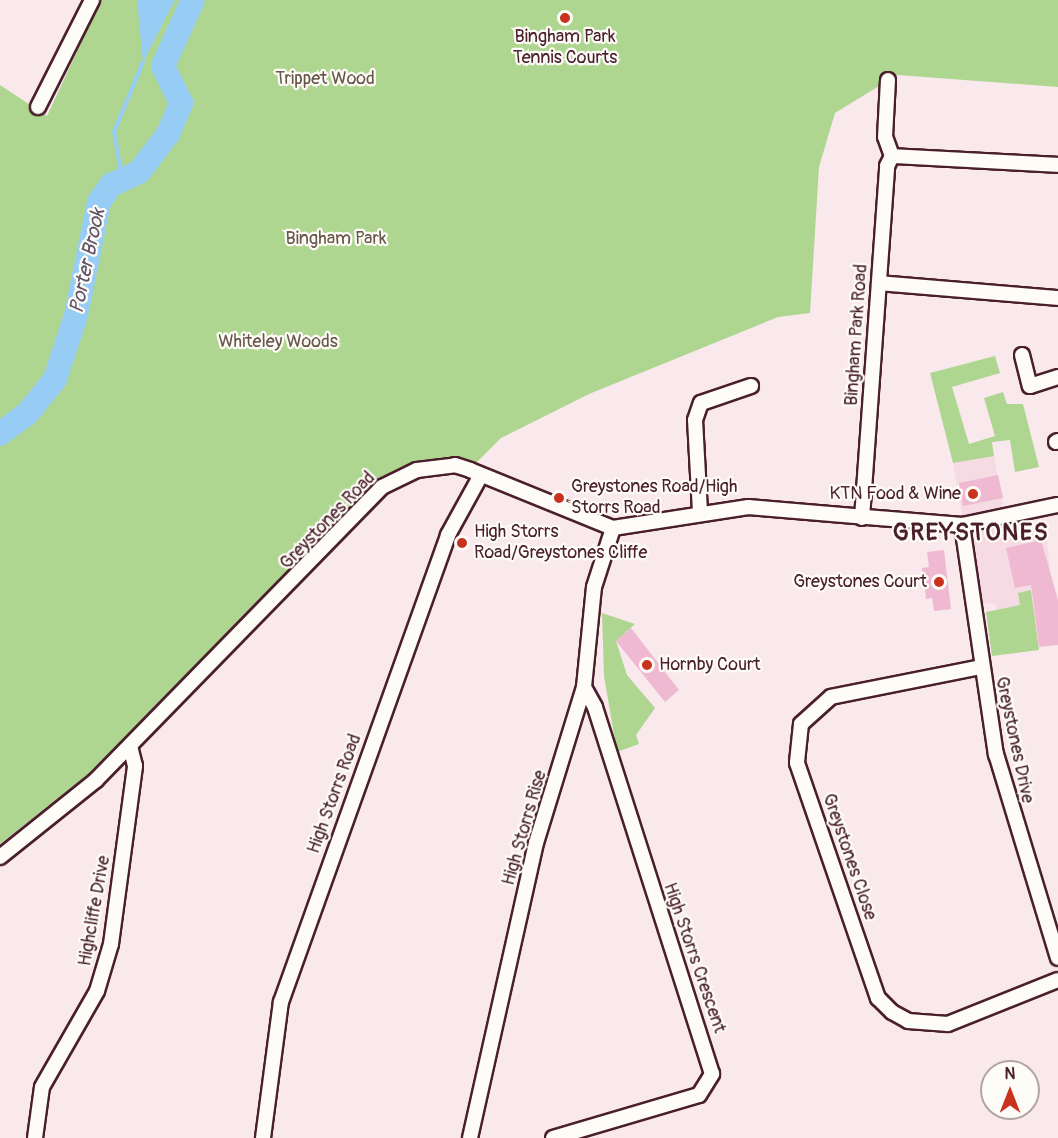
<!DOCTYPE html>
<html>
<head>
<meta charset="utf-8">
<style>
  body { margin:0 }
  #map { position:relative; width:1058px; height:1138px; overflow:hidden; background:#f9e8ec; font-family:Pangolin,sans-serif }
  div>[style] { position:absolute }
  .built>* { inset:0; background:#f6dae4 }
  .green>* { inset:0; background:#afd691 }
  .water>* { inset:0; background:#97cdf5 }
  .stream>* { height:4px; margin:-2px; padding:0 2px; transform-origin:2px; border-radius:2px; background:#97cdf5 }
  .river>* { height:24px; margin:-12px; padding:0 12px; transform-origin:12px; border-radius:12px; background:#97cdf5 }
  .building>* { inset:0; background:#efb9d2 }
  .roads { filter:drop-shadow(2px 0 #4a1f2b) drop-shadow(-2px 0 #4a1f2b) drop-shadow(0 2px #4a1f2b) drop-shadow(0 -2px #4a1f2b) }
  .minor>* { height:14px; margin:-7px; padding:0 7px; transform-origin:7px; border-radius:7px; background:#fdfcf7 }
  .dots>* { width:16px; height:16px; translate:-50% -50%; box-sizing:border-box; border:3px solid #fdfcf7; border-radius:50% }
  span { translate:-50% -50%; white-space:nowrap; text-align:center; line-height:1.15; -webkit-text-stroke:4.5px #fdfcf7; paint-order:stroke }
  .poi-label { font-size:18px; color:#4a1f2b }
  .left { translate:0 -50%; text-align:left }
  .right { translate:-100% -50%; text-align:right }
  .park-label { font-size:18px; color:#68564a }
  .street-label { font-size:18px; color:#4a1f2b }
  .water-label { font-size:20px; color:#615368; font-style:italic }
  .district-label { font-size:24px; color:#4a1f2b; font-weight:700; letter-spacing:1.5px }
  .north { position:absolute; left:980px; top:1060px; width:60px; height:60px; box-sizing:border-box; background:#fdfcf7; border:2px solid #b5a4a5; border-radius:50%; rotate:0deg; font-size:16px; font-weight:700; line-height:24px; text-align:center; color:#4a1f2b }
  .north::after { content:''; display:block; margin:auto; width:21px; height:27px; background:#c8321e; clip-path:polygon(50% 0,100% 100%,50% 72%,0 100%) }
</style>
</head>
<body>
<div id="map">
  <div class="built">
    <i style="clip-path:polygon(994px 456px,1007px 529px,1045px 526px,1051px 580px,1045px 587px,1019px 593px,1020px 605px,997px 611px,995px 603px,978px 604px,953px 463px)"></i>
  </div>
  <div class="green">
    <i style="clip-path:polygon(101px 0,1058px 0,1058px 87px,897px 75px,835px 113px,819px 167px,810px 313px,778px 317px,589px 394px,501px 438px,476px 463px,430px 459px,391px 474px,367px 490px,87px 775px,0 844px,0 85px,47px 116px)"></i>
    <i style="clip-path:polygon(995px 356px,1000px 373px,952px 387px,969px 444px,995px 436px,984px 398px,1003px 392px,1007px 404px,1023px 404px,1039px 467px,1015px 472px,1010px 440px,992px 442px,994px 456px,953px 463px,930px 373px)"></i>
    <i style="clip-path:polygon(1031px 590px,1039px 650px,992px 656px,986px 612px,1020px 605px,1018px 593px)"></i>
    <i style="clip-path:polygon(602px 613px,635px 624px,616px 641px,627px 675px,655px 708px,636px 735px,639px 744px,617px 752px,604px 676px)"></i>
  </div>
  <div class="water">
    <i style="clip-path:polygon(137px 0,175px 0,143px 62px)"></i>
  </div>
  <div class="stream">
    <i style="left:122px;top:178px;width:47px;rotate:-99.9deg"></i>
    <i style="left:114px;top:132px;width:76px;rotate:-67.5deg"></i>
  </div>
  <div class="river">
    <i style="left:0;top:434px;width:34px;rotate:-37deg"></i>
    <i style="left:27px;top:414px;width:45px;rotate:-51.3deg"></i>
    <i style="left:55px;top:379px;width:67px;rotate:-71.8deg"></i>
    <i style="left:76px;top:315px;width:115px;rotate:-78.5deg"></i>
    <i style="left:99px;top:202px;width:21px;rotate:-55deg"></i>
    <i style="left:111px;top:185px;width:31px;rotate:-25deg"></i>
    <i style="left:139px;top:172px;width:48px;rotate:-52.7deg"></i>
    <i style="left:168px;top:134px;width:34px;rotate:-67deg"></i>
    <i style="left:181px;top:103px;width:41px;rotate:-115.9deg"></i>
    <i style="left:163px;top:66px;width:72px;rotate:-65.6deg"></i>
  </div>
  <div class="building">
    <i style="clip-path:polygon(998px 475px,1003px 498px,963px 506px,959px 483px)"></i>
    <i style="clip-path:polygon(1041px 540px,1058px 600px,1058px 645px,1039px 647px,1031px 585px,1015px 588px,1006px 548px)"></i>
    <i style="clip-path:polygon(944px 550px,951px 609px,934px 611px,932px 598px,926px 599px,922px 568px,929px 567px,927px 552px)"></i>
    <i style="clip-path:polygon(631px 628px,679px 690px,665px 702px,616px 641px)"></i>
  </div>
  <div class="roads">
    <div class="minor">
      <i style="left:38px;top:107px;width:120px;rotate:-63.2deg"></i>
      <i style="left:892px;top:156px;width:166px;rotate:3.1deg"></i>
      <i style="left:879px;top:283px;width:180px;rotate:4.8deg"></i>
      <i style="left:1022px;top:355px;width:32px;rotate:76deg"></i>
      <i style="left:1030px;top:386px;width:29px;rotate:-18deg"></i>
      <i style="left:1056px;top:442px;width:2px;rotate:-27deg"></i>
      <i style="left:700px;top:512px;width:92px;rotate:-93.1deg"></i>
      <i style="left:695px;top:420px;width:18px;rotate:-71deg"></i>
      <i style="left:701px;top:403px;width:53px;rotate:-18.8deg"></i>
      <i style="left:862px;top:518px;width:353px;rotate:-85.9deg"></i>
      <i style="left:887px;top:166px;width:11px;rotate:-63deg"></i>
      <i style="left:892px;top:156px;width:20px;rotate:-110deg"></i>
      <i style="left:885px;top:137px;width:57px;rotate:-87deg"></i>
      <i style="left:962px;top:525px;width:232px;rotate:81.6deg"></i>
      <i style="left:996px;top:754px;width:213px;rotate:73.1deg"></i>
      <i style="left:981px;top:667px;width:153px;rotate:168.7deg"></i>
      <i style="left:831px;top:697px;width:40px;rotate:138deg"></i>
      <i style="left:801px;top:724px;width:39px;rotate:96deg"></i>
      <i style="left:797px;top:763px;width:249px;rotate:71deg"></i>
      <i style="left:878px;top:998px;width:20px;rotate:45deg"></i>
      <i style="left:892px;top:1012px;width:18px;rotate:29deg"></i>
      <i style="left:908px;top:1021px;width:40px;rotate:4.3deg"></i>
      <i style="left:948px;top:1024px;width:118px;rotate:-21.8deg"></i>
      <i style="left:0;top:857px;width:123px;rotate:-38.7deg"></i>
      <i style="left:96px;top:780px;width:409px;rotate:-45.7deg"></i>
      <i style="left:382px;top:487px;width:39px;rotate:-26deg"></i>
      <i style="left:417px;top:470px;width:38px;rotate:-7deg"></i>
      <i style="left:455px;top:465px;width:16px;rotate:18deg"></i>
      <i style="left:470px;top:470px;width:154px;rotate:22.1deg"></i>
      <i style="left:613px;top:528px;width:137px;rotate:-8.8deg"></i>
      <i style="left:748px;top:507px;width:215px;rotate:4.8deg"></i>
      <i style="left:962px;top:525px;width:98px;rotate:-11.8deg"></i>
      <i style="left:35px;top:1138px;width:51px;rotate:-82.2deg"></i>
      <i style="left:42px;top:1087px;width:111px;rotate:-60.2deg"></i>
      <i style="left:97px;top:991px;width:49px;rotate:-73.4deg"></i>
      <i style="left:111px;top:944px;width:180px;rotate:-82.3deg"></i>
      <i style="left:135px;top:766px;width:21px;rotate:-104deg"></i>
      <i style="left:263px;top:1138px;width:137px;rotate:-82.5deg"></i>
      <i style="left:281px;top:1002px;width:496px;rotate:-70.3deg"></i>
      <i style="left:448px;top:535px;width:68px;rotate:-61.2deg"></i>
      <i style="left:470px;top:1138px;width:302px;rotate:-77.4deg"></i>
      <i style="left:536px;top:843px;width:163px;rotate:-72.9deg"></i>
      <i style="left:584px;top:687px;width:100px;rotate:-84.3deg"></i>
      <i style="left:594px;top:587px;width:62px;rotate:-72.1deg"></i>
      <i style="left:553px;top:1138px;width:152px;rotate:-16.4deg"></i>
      <i style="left:699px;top:1095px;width:25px;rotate:-58deg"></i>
      <i style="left:712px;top:1074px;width:385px;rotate:-107.7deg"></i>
      <i style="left:595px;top:707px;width:23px;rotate:-119deg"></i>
    </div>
  </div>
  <div class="dots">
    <i style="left:565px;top:18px;background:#c8321e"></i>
    <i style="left:973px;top:494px;background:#c8321e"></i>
    <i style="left:559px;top:498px;background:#c8321e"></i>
    <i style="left:462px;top:543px;background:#c8321e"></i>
    <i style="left:939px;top:582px;background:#c8321e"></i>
    <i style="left:647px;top:665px;background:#c8321e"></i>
  </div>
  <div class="poi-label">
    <span style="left:565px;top:48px">Bingham Park<br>Tennis Courts</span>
    <span class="left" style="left:571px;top:498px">Greystones Road/High<br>Storrs Road</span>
    <span class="right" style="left:961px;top:494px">KTN Food &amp; Wine</span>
    <span class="left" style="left:474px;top:543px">High Storrs<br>Road/Greystones Cliffe</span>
    <span class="right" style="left:927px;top:582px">Greystones Court</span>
    <span class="left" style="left:659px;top:665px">Hornby Court</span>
  </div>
  <div class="park-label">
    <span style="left:325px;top:79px">Trippet Wood</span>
    <span style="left:336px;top:239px">Bingham Park</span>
    <span style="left:278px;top:342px">Whiteley Woods</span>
  </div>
  <div class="street-label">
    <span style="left:857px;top:335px;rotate:-86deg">Bingham Park Road</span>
    <span style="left:328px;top:521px;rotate:-46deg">Greystones Road</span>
    <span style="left:1014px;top:740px;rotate:78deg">Greystones Drive</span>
    <span style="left:335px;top:794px;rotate:-70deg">High Storrs Road</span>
    <span style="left:525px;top:828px;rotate:-74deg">High Storrs Rise</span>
    <span style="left:849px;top:857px;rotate:71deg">Greystones Close</span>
    <span style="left:95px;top:911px;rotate:-80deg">Highcliffe Drive</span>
    <span style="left:694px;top:958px;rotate:71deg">High Storrs Crescent</span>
  </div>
  <div class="water-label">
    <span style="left:87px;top:261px;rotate:-78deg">Porter Brook</span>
  </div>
  <div class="district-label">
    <span style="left:971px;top:533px">GREYSTONES</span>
  </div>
  <div class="north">N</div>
</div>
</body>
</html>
